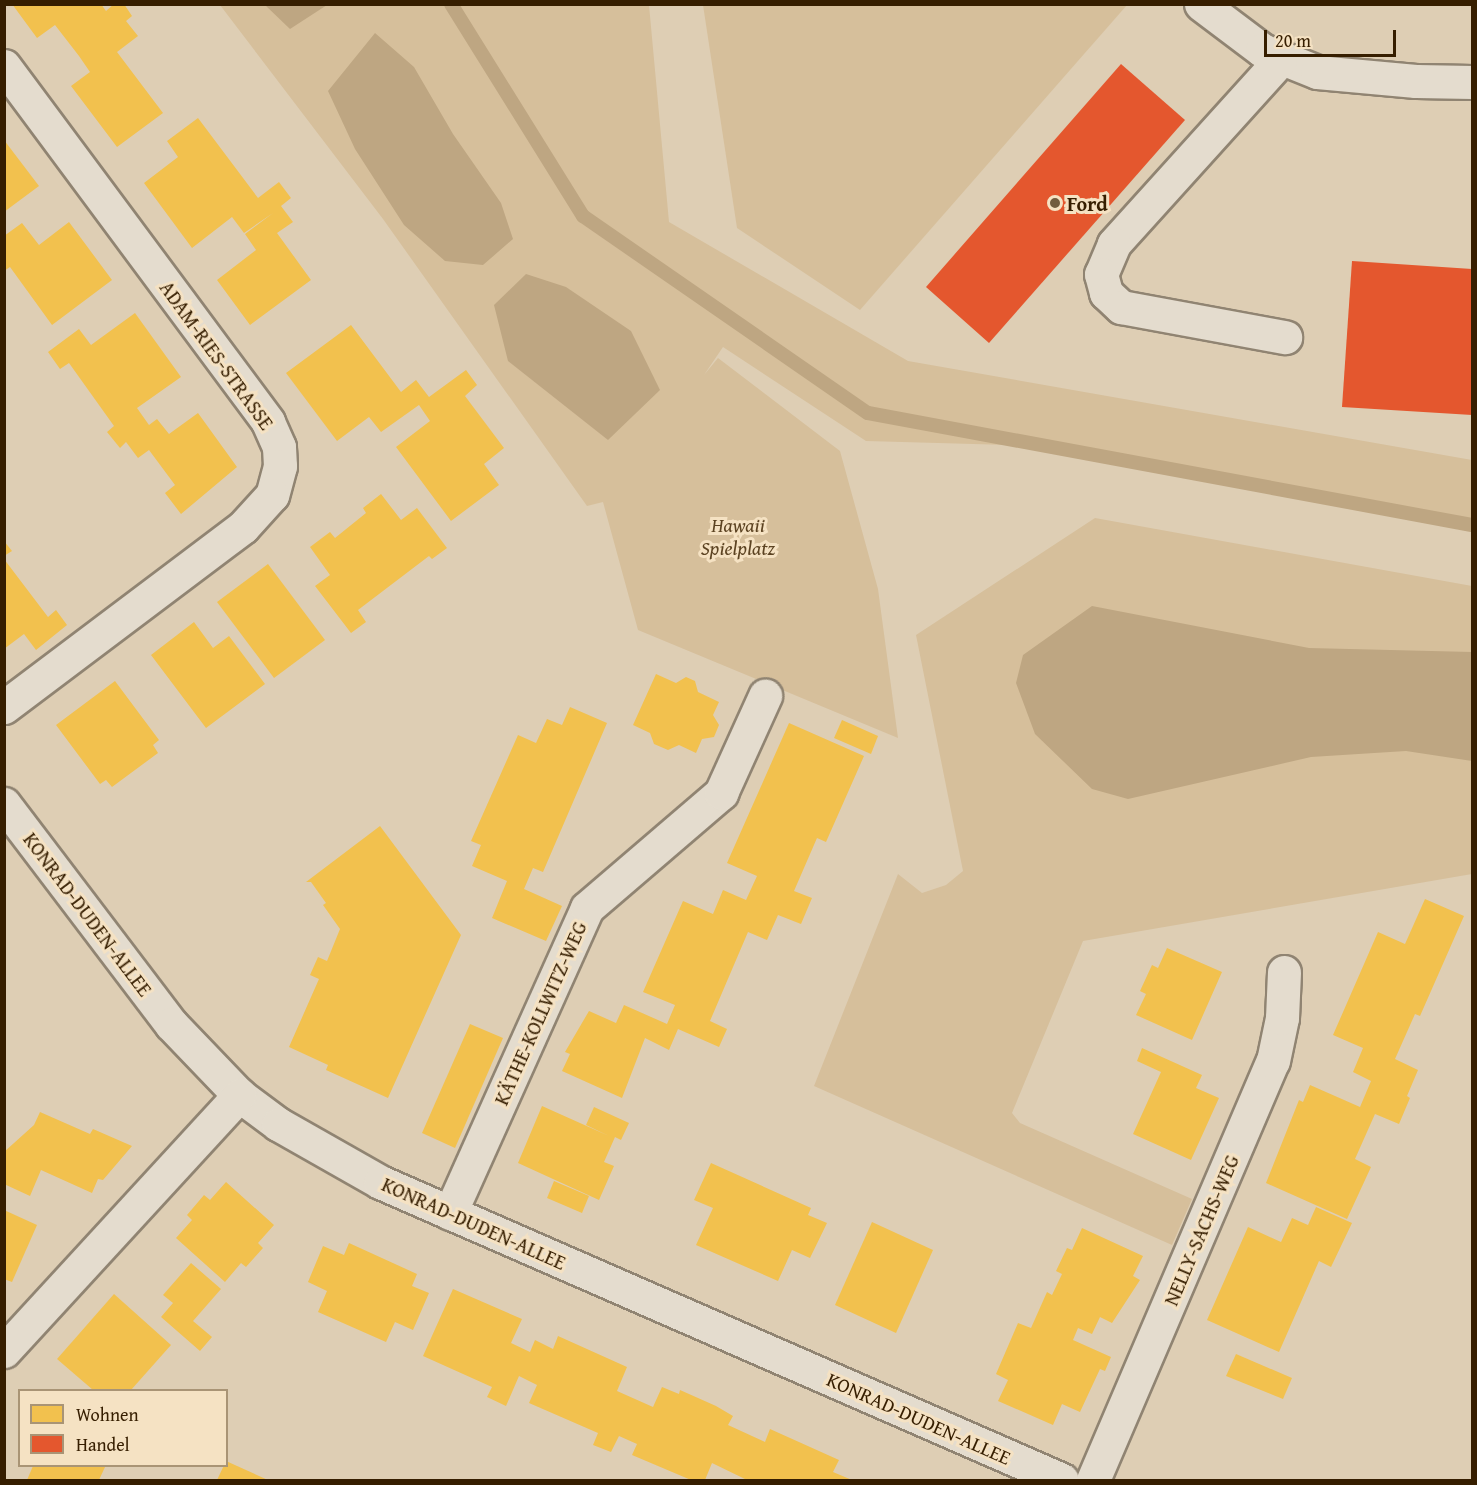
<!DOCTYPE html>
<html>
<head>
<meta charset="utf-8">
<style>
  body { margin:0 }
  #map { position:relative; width:1477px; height:1485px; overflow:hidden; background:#deceb4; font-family:"Gentium Book Plus",serif }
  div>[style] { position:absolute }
  .green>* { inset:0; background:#d6bf9b }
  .water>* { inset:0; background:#bea682 }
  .homes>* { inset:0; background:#f2c14e }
  .shops>* { inset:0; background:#e4572e }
  .stream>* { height:14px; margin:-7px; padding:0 7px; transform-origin:7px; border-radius:7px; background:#bea682 }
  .roads { filter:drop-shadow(2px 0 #908472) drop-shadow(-2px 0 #908472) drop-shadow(0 2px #908472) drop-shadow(0 -2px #908472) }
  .minor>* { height:33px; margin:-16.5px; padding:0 16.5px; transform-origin:16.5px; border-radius:16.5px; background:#e4dcce }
  .dots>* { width:16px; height:16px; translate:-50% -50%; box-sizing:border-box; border:3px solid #f5e2c3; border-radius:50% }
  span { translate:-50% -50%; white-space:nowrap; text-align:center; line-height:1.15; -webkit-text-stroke:6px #f5e2c3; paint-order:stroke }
  .poi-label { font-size:20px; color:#361e00; font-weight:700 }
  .left { translate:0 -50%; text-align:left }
  .street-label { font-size:20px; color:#361e00 }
  .park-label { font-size:20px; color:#5c4322; font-style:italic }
  .frame { position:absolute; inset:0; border:6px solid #361e00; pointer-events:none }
  .legend { position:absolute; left:18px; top:1389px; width:210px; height:78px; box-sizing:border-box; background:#f5e2c3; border:2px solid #a99475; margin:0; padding:8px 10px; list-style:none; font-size:18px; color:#361e00 }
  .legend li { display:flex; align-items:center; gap:12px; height:30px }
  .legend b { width:30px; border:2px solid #a99475 }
  .scale { position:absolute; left:1264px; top:30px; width:132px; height:27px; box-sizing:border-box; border:3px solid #361e00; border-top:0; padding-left:8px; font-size:18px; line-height:21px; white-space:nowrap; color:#361e00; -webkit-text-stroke:4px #f5e2c3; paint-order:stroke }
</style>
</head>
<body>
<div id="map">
  <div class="green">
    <i style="clip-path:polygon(220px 5px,649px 5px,669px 222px,908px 361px,1472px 460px,1472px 525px,1081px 447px,866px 441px,723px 347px,704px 375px,718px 358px,840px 451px,878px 589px,898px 738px,638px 630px,603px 502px,587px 506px,383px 219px)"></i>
    <i style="clip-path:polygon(703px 5px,703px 4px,1127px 5px,860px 310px,737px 228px)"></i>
    <i style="clip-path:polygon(1095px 518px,1472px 586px,1472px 874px,1083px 941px,1012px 1113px,1020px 1123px,1192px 1199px,1172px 1245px,814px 1086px,898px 874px,922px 893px,946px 885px,963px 871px,916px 635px)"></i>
  </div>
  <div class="water">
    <i style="clip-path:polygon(265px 5px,327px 5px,290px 29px)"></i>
    <i style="clip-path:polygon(375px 33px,414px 67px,453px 134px,501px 203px,513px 239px,483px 265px,445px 261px,404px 225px,355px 149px,328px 91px)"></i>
    <i style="clip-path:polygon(526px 274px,566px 287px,631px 331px,660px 390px,608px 440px,508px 361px,494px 305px)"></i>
    <i style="clip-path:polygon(1092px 606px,1309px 648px,1472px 652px,1472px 761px,1406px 751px,1311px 757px,1128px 799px,1092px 789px,1035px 734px,1016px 683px,1023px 655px)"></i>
  </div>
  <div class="homes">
    <i style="clip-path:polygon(12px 4px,101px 4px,106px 11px,114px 4px,124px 4px,132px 16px,126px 21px,138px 36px,117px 52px,163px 113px,117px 147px,71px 86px,90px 72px,79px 56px,55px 25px,37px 38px)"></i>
    <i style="clip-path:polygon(198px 118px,258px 198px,279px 182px,291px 198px,281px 206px,293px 222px,277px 233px,311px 280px,250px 325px,217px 280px,256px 250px,245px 234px,273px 213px,244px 233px,232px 217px,192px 248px,144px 183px,178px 157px,167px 141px)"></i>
    <i style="clip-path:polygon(4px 140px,39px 186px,4px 212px)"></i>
    <i style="clip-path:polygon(69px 222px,112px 280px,52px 325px,10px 267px,4px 271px,4px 236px,22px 223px,39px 245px)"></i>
    <i style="clip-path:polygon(135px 313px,181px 377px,137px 408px,149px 425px,157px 419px,169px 434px,198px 413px,237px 467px,181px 514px,165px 493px,175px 485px,149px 450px,138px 458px,126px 442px,120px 448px,107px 432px,114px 426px,69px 363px,60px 369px,48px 352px,79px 329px,91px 345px)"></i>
    <i style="clip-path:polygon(351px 325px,401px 392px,416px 380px,429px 397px,466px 370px,477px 385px,465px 396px,504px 448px,484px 464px,499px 485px,451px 521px,396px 447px,430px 421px,419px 405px,381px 432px,369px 417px,337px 441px,286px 373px)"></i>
    <i style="clip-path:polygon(381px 494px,401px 520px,417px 508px,447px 548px,432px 559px,429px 556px,358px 610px,366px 622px,351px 633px,315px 586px,330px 575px,310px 547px,330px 532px,335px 538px,366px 513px,363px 508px)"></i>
    <i style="clip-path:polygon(4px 541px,12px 551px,4px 556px)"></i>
    <i style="clip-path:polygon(4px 559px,48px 617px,56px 610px,67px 625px,36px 650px,24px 634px,4px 649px)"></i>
    <i style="clip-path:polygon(268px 564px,325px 640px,274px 678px,217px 602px)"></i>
    <i style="clip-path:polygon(194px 622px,213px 648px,229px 636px,265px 684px,206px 728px,151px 655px)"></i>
    <i style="clip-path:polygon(656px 674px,676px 683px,686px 677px,695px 681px,698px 692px,719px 702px,713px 715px,719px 725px,714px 737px,702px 739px,696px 753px,679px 745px,668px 750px,654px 744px,650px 733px,633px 725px)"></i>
    <i style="clip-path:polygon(115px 681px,159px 740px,153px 745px,158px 753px,112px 787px,106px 780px,100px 784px,56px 725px)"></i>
    <i style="clip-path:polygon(570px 707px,607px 723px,543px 872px,533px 868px,524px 889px,562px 906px,546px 941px,492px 918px,507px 881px,472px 866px,481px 845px,471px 841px,518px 735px,536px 743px,547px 719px,562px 725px)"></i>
    <i style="clip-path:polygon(842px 720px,878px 736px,871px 754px,834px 738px)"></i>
    <i style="clip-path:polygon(789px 723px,864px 756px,826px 842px,817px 838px,794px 891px,812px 898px,801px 924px,778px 915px,767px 940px,748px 932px,710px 1021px,727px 1029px,719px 1047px,678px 1029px,669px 1050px,645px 1038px,622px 1098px,562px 1071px,570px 1054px,565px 1052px,589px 1011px,616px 1023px,624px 1005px,667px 1024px,675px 1005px,643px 992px,683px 901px,713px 914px,723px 890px,746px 900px,757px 876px,727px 863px)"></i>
    <i style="clip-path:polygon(380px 826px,461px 935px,388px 1098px,326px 1070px,328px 1065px,289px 1047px,319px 979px,310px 975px,318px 957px,327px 961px,340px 929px,323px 905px,326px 903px,311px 882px,306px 882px)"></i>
    <i style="clip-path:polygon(1425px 899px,1464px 916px,1420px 1016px,1415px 1014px,1395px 1059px,1418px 1070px,1407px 1096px,1410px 1098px,1399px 1124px,1375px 1114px,1355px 1159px,1371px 1167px,1347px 1219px,1266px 1183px,1299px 1100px,1303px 1102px,1310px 1085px,1360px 1107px,1371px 1081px,1353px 1072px,1363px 1048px,1333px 1035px,1378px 932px,1405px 944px)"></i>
    <i style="clip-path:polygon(1167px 948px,1222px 972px,1192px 1040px,1136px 1015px,1146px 994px,1140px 991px,1152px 965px,1158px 968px)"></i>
    <i style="clip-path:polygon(470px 1024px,503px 1038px,455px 1148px,422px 1133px)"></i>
    <i style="clip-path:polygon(1142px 1048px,1202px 1075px,1196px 1088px,1219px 1098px,1191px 1160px,1133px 1134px,1161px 1072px,1137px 1061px)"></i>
    <i style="clip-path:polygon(542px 1106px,609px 1136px,586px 1125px,594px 1107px,629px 1123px,621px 1140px,615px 1137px,604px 1162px,614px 1166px,599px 1200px,518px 1163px)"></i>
    <i style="clip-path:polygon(40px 1112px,90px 1134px,93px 1129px,132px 1146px,103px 1180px,98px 1179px,92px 1193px,41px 1170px,30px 1196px,4px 1184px,4px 1152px,34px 1125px)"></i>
    <i style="clip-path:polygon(711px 1163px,811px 1208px,808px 1215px,827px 1223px,810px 1258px,792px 1250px,778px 1281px,696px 1245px,713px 1208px,694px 1200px)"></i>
    <i style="clip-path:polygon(554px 1181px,589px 1196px,582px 1213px,547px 1198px)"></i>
    <i style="clip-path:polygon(226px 1182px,274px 1225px,258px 1243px,263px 1248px,246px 1267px,241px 1263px,225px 1282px,176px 1238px,192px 1220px,187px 1215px,204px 1195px,210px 1200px)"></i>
    <i style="clip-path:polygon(1316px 1207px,1352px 1223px,1331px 1267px,1319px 1261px,1279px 1352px,1207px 1320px,1248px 1227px,1281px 1242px,1292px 1218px,1308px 1225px)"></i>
    <i style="clip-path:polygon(4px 1210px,37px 1225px,12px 1282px,4px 1279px)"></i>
    <i style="clip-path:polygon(872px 1222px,933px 1250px,896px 1333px,835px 1305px)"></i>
    <i style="clip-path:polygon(1082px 1228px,1143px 1256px,1133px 1276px,1140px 1280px,1112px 1323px,1100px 1317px,1092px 1334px,1078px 1328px,1073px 1340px,1111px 1357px,1105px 1371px,1100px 1369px,1080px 1412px,1062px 1404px,1053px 1425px,998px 1401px,1008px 1380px,996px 1374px,1018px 1323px,1031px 1328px,1047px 1292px,1052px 1295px,1062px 1274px,1056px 1271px,1067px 1248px,1072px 1250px)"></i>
    <i style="clip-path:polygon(349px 1243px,417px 1274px,412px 1286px,429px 1293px,413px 1330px,395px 1322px,386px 1342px,318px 1312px,327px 1291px,308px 1282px,323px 1246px,344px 1255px)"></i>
    <i style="clip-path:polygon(191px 1263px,221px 1289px,193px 1321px,212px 1337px,200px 1351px,161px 1317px,173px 1303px,163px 1295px)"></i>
    <i style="clip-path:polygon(453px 1289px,522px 1319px,511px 1343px,530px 1352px,535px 1340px,553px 1349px,558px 1336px,627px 1367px,617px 1391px,653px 1407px,662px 1387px,679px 1394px,680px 1390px,716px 1406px,733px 1416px,728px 1425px,765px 1442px,770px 1429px,839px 1460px,833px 1472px,852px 1480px,747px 1480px,712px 1463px,705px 1480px,691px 1480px,632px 1455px,637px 1444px,619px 1436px,611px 1452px,593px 1445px,598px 1433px,529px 1403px,537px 1385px,519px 1376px,506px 1406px,487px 1397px,492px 1387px,423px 1356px)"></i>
    <i style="clip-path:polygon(114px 1294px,171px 1345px,131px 1390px,93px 1390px,57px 1359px)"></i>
    <i style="clip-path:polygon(1236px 1354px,1292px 1378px,1283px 1399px,1226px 1376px)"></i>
    <i style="clip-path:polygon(226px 1461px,268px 1480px,217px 1480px)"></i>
    <i style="clip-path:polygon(33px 1466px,102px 1466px,105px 1467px,99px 1480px,27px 1480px)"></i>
  </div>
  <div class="shops">
    <i style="clip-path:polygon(1121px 64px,1185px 120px,989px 343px,926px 287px)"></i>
    <i style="clip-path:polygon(1352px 261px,1472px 269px,1472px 415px,1342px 407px)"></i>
  </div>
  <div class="stream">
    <i style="left:451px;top:4px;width:250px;rotate:58.1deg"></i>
    <i style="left:583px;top:216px;width:346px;rotate:34.7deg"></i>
    <i style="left:868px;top:413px;width:614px;rotate:10.51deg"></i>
  </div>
  <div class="roads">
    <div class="minor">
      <i style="left:1201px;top:4px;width:76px;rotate:37deg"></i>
      <i style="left:1262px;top:50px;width:59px;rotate:21.8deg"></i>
      <i style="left:1317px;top:72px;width:99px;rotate:5.2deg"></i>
      <i style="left:1416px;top:81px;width:56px;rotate:1deg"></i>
      <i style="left:1280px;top:60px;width:248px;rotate:132.1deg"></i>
      <i style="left:1114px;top:244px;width:33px;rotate:113deg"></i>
      <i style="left:1101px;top:274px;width:20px;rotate:75deg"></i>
      <i style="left:1106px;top:293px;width:21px;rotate:43deg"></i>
      <i style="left:1121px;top:307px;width:167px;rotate:10.4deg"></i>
      <i style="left:4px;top:66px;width:443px;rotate:53.4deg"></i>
      <i style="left:268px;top:422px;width:27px;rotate:66deg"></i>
      <i style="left:279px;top:447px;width:19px;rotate:87deg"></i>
      <i style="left:280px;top:466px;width:30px;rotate:105deg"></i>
      <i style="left:272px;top:495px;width:43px;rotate:132.2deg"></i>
      <i style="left:243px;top:527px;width:299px;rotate:143deg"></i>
      <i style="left:4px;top:804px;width:276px;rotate:52.8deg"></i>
      <i style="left:171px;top:1024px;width:98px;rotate:46.2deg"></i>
      <i style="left:239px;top:1095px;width:49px;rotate:36.6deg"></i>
      <i style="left:278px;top:1124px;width:117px;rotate:29.6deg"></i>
      <i style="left:380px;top:1182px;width:744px;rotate:23.6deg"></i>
      <i style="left:450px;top:1213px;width:334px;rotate:-65.8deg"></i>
      <i style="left:587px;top:908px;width:177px;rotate:-40.6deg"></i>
      <i style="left:721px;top:793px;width:107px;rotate:-65.6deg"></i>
      <i style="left:4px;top:1351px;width:348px;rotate:-47.4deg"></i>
      <i style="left:1093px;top:1480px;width:456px;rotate:-66.8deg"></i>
      <i style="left:1273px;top:1061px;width:44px;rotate:-78.2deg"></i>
      <i style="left:1282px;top:1018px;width:46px;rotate:-87.5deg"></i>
    </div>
  </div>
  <div class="dots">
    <i style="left:1055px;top:203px;background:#715c3f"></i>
  </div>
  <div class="poi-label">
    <span class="left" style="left:1067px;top:203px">Ford</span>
  </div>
  <div class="street-label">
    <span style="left:217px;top:355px;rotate:54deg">ADAM-RIES-STRASSE</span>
    <span style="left:88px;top:914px;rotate:53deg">KONRAD-DUDEN-ALLEE</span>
    <span style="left:540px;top:1013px;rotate:-66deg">KÄTHE-KOLLWITZ-WEG</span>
    <span style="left:474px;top:1223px;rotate:24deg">KONRAD-DUDEN-ALLEE</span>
    <span style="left:1201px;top:1230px;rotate:-67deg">NELLY-SACHS-WEG</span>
    <span style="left:919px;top:1418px;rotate:24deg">KONRAD-DUDEN-ALLEE</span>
  </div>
  <div class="park-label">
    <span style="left:738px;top:536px">Hawaii<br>Spielplatz</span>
  </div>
  <div class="frame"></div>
  <ul class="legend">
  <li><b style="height:16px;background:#f2c14e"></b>Wohnen</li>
  <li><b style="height:16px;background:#e4572e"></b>Handel</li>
  </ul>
  <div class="scale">20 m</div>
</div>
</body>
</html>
